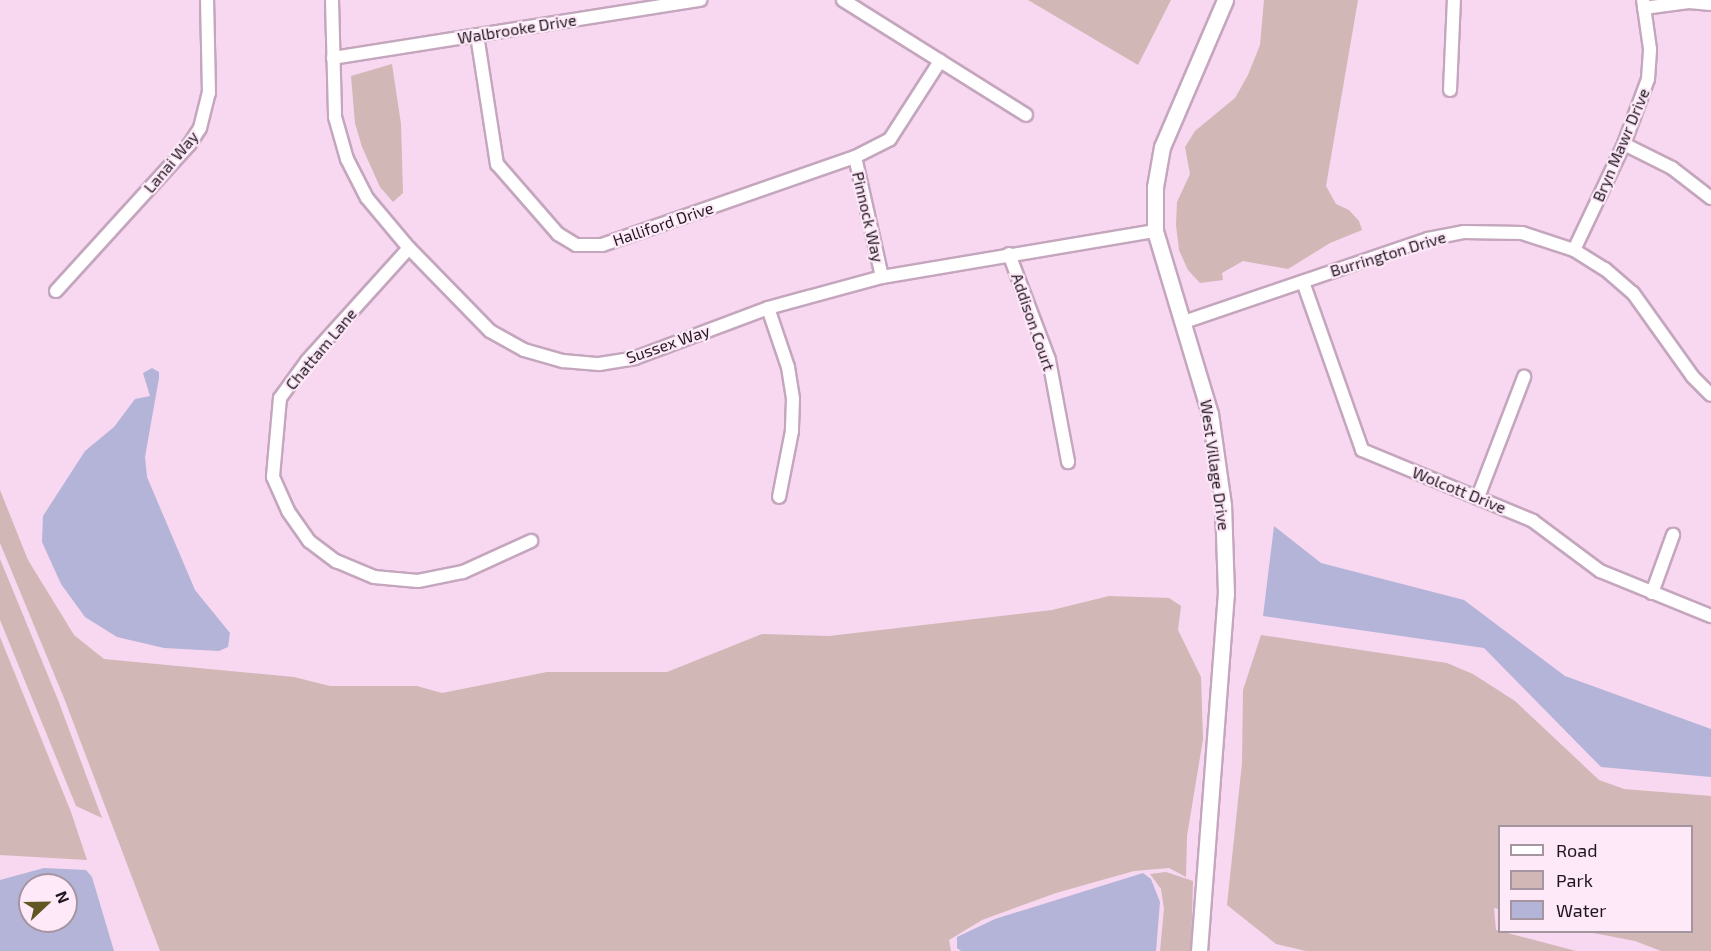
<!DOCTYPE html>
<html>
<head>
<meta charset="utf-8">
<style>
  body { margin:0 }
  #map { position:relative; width:1711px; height:951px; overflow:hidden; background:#f8d7f0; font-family:"Exo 2",sans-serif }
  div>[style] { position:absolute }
  .green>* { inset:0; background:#d1b7b5 }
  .water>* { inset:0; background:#b3b4d7 }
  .roads { filter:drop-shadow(2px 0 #c4a6bd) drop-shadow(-2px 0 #c4a6bd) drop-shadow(0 2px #c4a6bd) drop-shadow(0 -2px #c4a6bd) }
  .minor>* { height:12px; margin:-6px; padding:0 6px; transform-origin:6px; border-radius:6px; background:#fff }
  .tertiary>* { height:15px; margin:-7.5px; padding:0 7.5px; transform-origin:7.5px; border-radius:7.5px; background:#fff }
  span { translate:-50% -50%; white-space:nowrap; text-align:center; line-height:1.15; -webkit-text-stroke:4.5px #fde9f8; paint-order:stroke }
  .street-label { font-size:16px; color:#21161f }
  .legend { position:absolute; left:1498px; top:825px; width:195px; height:108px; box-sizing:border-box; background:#fde9f8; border:2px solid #a595a1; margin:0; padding:8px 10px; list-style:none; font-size:18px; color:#21161f }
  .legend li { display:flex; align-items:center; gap:12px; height:30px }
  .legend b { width:30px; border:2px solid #a595a1 }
  .north { position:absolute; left:18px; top:873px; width:60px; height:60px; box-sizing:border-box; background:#fde9f8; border:2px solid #a595a1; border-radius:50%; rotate:68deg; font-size:16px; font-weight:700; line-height:24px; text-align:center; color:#21161f }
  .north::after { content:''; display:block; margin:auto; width:21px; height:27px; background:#625623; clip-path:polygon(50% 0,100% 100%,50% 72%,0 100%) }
</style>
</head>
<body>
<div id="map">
  <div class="green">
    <i style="clip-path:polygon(1028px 0,1171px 0,1138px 65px)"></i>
    <i style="clip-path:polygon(1264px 0,1358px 0,1326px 186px,1336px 204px,1349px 210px,1359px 221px,1362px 230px,1330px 243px,1288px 269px,1243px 261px,1222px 273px,1223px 280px,1200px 283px,1188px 270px,1179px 250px,1176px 225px,1177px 202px,1190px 174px,1185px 147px,1195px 131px,1235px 98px,1248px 75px,1260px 45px)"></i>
    <i style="clip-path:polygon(392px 64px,401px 124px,403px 193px,393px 202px,380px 187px,362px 147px,355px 123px,351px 76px)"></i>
    <i style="clip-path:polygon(0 490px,28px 560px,74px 635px,104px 659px,294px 677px,330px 686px,417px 686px,442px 693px,547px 672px,667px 672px,762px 634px,829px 636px,1052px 610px,1109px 596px,1169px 598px,1181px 606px,1178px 630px,1201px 677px,1203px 739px,1187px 836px,1186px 877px,1169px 868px,1134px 871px,1056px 893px,982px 920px,949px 940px,951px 951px,160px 951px,64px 698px,0 543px)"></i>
    <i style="clip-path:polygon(0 559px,58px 700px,102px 818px,76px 806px,0 620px)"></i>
    <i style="clip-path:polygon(1261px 635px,1447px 663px,1473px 674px,1515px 701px,1599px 780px,1624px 789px,1711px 796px,1711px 951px,1661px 951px,1635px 941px,1588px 932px,1692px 932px,1692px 826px,1500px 826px,1499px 909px,1494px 908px,1496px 930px,1576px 951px,1306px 951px,1276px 944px,1227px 905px,1242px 763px,1243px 690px)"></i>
    <i style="clip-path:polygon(0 637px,71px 812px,87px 860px,0 855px)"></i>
    <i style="clip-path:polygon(1166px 872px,1193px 881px,1191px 951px,1160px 951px,1164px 909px,1161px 889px,1150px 874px)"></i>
  </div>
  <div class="water">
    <i style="clip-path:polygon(152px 368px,159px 372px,159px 378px,145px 457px,147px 477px,195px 590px,230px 633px,228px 647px,219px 651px,164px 648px,117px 637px,85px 617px,61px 584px,42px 542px,43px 516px,85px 451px,114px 427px,135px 399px,150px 396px,143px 373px)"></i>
    <i style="clip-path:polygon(1274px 526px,1321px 563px,1464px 600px,1565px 676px,1711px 729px,1711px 777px,1601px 767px,1484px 648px,1263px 616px)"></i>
    <i style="clip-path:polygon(evenodd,44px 868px,86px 870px,92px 877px,114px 951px,0 951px,0 880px,44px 868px,30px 885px,66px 885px,66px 921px,30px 921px,30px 885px)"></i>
    <i style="clip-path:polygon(1143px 873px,1151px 879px,1160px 902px,1156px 951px,961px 951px,957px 948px,957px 937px,995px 919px)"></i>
  </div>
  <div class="roads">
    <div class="minor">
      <i style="left:332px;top:0;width:117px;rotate:88.5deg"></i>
      <i style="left:335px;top:117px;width:44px;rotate:74.1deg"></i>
      <i style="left:347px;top:159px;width:44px;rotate:62.9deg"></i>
      <i style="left:367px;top:198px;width:65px;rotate:50deg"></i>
      <i style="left:409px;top:248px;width:116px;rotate:45.7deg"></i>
      <i style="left:490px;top:331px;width:39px;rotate:29deg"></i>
      <i style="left:524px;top:350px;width:41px;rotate:15.8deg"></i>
      <i style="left:563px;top:361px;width:36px;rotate:5deg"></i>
      <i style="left:599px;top:364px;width:36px;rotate:-9deg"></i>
      <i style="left:635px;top:358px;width:142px;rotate:-20.6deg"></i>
      <i style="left:768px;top:308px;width:118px;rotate:-15.2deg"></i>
      <i style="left:882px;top:277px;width:277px;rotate:-9.6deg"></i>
      <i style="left:843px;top:0;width:216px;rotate:32.1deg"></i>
      <i style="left:1644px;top:8px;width:45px;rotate:-7.6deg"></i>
      <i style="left:1689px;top:2px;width:22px;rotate:5deg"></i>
      <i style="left:477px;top:35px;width:131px;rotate:81.2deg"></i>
      <i style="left:497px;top:164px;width:93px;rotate:48.9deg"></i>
      <i style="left:558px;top:234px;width:21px;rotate:31deg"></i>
      <i style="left:576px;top:245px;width:26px"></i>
      <i style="left:602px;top:245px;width:268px;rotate:-19.2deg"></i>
      <i style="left:855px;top:157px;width:39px;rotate:-27deg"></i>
      <i style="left:890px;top:139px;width:93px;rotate:-57.3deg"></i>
      <i style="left:333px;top:58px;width:372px;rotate:-9deg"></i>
      <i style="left:1450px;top:90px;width:90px;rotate:-87.5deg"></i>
      <i style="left:1624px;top:144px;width:54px;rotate:26.6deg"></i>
      <i style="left:1672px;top:168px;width:49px;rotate:37.6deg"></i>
      <i style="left:855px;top:157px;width:123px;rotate:77.3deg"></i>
      <i style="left:409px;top:248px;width:152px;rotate:132.1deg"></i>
      <i style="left:307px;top:361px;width:46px;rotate:126.1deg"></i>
      <i style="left:280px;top:398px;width:79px;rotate:95.1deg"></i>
      <i style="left:273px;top:477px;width:37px;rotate:66deg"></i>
      <i style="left:288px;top:511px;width:37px;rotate:55deg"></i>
      <i style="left:309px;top:541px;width:34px;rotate:37deg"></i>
      <i style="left:336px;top:561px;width:41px;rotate:22.8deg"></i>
      <i style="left:374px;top:577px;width:44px;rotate:5.2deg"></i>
      <i style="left:418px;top:581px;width:46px;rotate:-11.3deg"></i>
      <i style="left:463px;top:572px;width:75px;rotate:-24.5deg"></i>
      <i style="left:1574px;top:250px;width:117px;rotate:-64.7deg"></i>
      <i style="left:1624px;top:144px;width:69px;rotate:-69.7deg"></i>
      <i style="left:1648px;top:79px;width:30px;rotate:-86deg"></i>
      <i style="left:1650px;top:49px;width:49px;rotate:-98.1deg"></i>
      <i style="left:1009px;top:254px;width:113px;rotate:69.3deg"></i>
      <i style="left:1049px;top:360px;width:104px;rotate:79.4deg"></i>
      <i style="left:1303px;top:282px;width:178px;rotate:70.6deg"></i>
      <i style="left:1362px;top:450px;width:185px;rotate:22.5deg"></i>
      <i style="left:1533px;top:521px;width:84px;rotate:36.7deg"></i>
      <i style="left:1600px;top:571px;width:120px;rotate:22.1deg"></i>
      <i style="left:56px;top:291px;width:197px;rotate:-47.7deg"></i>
      <i style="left:189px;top:145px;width:20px;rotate:-57deg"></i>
      <i style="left:200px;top:128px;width:36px;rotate:-76deg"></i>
      <i style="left:209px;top:93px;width:93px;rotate:-91.2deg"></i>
      <i style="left:768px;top:308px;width:62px;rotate:71.3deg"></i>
      <i style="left:788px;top:367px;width:32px;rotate:81deg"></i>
      <i style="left:793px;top:399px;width:32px;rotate:92deg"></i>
      <i style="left:792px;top:431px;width:67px;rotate:101.1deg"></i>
      <i style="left:1184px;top:322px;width:258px;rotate:-18.8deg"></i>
      <i style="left:1428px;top:239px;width:37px;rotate:-11deg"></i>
      <i style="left:1464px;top:232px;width:58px;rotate:1deg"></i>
      <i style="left:1522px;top:233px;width:55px;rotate:18.1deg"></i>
      <i style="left:1574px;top:250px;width:36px;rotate:32deg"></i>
      <i style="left:1605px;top:269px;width:37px;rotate:41deg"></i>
      <i style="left:1633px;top:293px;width:103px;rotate:54.5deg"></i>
      <i style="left:1693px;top:377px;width:25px;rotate:45deg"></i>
      <i style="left:1478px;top:497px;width:129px;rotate:-69deg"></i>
      <i style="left:1652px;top:593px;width:62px;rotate:-70.1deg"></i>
    </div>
    <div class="tertiary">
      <i style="left:1199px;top:951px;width:358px;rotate:-85.7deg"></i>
      <i style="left:1226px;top:594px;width:89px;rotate:-91.9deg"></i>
      <i style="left:1223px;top:505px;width:92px;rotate:-98.1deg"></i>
      <i style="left:1210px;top:414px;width:191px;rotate:-106.7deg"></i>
      <i style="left:1155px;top:231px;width:44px;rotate:-90deg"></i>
      <i style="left:1155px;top:187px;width:41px;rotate:-80.1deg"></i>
      <i style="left:1162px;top:147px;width:160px;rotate:-66.8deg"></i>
    </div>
  </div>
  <div class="street-label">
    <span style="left:517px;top:29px;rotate:-9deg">Walbrooke Drive</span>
    <span style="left:1621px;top:145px;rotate:-67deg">Bryn Mawr Drive</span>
    <span style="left:171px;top:162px;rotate:-50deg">Lanai Way</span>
    <span style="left:868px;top:217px;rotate:77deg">Pinnock Way</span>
    <span style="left:663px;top:224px;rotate:-19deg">Halliford Drive</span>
    <span style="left:1388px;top:254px;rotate:-17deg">Burrington Drive</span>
    <span style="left:1033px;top:322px;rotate:71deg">Addison Court</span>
    <span style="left:668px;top:344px;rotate:-19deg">Sussex Way</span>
    <span style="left:321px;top:349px;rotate:-50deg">Chattam Lane</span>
    <span style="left:1215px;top:465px;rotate:82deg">West Village Drive</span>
    <span style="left:1459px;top:490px;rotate:22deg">Wolcott Drive</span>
  </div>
  <ul class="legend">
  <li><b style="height:8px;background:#fff"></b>Road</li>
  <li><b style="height:16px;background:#d1b7b5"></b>Park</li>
  <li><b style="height:16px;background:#b3b4d7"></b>Water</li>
  </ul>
  <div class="north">N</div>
</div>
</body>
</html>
